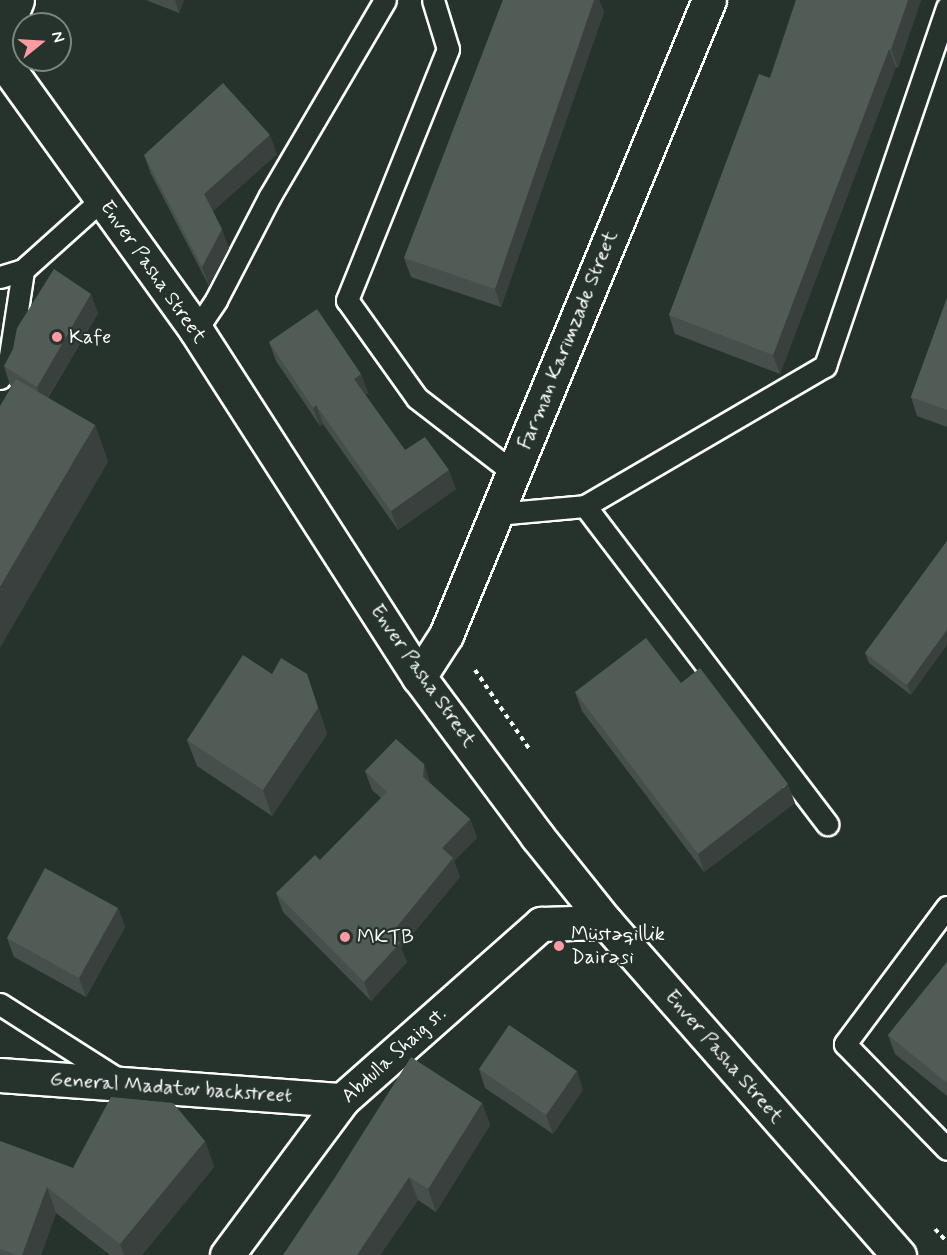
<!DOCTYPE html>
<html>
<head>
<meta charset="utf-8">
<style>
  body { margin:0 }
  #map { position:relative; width:947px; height:1255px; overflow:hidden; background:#26332d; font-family:Mynerve,sans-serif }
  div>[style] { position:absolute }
  .path>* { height:4px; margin-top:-2px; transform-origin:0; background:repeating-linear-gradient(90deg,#fff 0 4.5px,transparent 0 9px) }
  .roads { filter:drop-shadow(2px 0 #fff) drop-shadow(-2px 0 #fff) drop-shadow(0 2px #fff) drop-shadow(0 -2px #fff) }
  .lane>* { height:21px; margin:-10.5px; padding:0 10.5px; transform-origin:10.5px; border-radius:10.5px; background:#26332d }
  .street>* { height:33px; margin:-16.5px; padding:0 16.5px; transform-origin:16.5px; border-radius:16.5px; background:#26332d }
  .secondary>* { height:33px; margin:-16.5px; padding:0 16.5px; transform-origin:16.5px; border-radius:16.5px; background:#26332d }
  .wall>* { inset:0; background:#464f4b }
  .shaded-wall>* { inset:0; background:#39403d }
  .building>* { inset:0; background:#515c57 }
  .dots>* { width:16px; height:16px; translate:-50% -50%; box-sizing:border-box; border:3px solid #26332d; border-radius:50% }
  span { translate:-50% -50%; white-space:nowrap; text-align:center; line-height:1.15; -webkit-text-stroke:4.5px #26332d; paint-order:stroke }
  .street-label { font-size:20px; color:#fff }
  .poi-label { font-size:20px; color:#fff }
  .left { translate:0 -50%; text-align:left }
  .north { position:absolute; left:12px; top:12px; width:60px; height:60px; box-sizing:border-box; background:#26332d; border:2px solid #7d8581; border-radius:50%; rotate:72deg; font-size:16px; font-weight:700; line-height:24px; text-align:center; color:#fff }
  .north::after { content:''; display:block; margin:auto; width:21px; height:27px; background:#ff9aa2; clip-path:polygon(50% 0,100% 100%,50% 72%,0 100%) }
</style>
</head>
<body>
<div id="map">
  <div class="path">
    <i style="left:475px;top:670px;width:97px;rotate:55.5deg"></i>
    <i style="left:935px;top:1229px;width:18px;rotate:47deg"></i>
  </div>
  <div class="roads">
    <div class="lane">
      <i style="left:433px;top:0;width:51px;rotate:73deg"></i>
      <i style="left:448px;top:49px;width:271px;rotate:111.9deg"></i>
      <i style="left:347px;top:300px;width:120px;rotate:54.5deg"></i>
      <i style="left:417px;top:398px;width:123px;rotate:37.7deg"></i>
      <i style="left:0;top:277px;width:24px;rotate:-17deg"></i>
      <i style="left:23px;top:270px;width:106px;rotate:-41.9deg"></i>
      <i style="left:196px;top:330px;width:36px;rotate:-56deg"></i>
      <i style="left:216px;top:300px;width:117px;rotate:-62.6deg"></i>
      <i style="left:270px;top:196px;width:227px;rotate:-59.6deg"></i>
      <i style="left:0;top:378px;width:18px;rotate:-61deg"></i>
      <i style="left:9px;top:362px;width:93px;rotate:-81.3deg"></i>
      <i style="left:585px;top:506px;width:400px;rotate:52.7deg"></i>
      <i style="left:496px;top:514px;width:89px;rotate:-5.1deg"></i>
      <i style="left:585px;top:506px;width:278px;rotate:-30.3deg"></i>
      <i style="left:825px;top:366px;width:379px;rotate:-71.2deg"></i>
      <i style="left:947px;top:907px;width:171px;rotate:126.7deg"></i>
      <i style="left:845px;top:1044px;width:146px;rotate:45.8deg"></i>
      <i style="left:0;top:1004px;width:143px;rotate:32.5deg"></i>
    </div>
    <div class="street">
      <i style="left:0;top:42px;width:45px;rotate:-68deg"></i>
      <i style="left:419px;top:677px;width:50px;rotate:-57.3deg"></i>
      <i style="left:446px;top:635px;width:687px;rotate:-67.5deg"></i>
      <i style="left:0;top:1075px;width:343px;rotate:4.2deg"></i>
      <i style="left:227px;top:1255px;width:193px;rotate:-53.4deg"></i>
      <i style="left:342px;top:1100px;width:266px;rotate:-41.5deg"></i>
      <i style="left:541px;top:924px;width:65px;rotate:-1.8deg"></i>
    </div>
    <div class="secondary">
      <i style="left:0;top:57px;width:336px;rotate:54.3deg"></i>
      <i style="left:196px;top:330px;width:412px;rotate:57.3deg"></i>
      <i style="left:419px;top:677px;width:198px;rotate:53.4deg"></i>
      <i style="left:537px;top:836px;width:110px;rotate:51.3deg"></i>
      <i style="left:606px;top:922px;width:444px;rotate:48.7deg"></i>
    </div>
  </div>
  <div class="wall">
    <i style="clip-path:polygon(146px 0,184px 0,179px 13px)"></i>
    <i style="clip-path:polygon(503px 0,599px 0,604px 12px,501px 307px,411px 277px,404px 258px)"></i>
    <i style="clip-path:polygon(796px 0,921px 0,898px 68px,896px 67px,780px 374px,675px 334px,669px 315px,770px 78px)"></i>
    <i style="clip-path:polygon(277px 154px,213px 211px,229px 248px,209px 286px,151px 174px,144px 155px)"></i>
    <i style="clip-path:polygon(947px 298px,947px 427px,917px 416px,911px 397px)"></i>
    <i style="clip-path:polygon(98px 313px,48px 398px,95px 425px,108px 462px,10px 385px,4px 366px)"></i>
    <i style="clip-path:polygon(269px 342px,361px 374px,368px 393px,365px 395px,405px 450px,456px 489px,398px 530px,323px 424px,320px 426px,276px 361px)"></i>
    <i style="clip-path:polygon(947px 541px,911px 695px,869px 663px,865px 653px)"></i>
    <i style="clip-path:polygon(307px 674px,327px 734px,272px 816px,197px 766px,187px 740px)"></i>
    <i style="clip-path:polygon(681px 683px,795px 803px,704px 872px,582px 711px,575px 692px)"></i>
    <i style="clip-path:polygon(424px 764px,430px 783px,470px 819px,477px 838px,454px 861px,460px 877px,401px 948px,407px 962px,371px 1001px,283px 912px,276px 893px,320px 860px,381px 798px,372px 790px,365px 771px)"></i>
    <i style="clip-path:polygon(118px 908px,125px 927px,86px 997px,14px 957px,7px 938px)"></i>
    <i style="clip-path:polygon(947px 962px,947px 1096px,895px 1054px,888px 1035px)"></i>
    <i style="clip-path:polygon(479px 1069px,583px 1090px,553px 1134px,485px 1088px)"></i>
    <i style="clip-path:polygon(482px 1103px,490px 1125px,436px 1212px,418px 1200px,380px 1255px,283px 1255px)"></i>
    <i style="clip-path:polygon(0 1141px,73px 1168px,205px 1141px,214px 1167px,142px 1255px,110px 1255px,56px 1213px,41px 1255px,0 1255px)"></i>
  </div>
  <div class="shaded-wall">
    <i style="clip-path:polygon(175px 0,184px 0,179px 13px)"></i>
    <i style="clip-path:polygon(594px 0,599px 0,604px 12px,501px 307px,495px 289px)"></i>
    <i style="clip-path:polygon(908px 0,921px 0,898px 68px,891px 49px)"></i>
    <i style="clip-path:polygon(889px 49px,896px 67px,780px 374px,773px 355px)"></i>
    <i style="clip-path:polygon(270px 135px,277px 154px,211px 213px,204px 194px)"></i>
    <i style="clip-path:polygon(222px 229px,229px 248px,209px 286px,202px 267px)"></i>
    <i style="clip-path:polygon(91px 294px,98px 313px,43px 405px,37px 387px)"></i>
    <i style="clip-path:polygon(361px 374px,368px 393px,361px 398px,354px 379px)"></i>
    <i style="clip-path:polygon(316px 405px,323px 424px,320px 426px,313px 408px)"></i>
    <i style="clip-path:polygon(95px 425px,108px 462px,0 648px,0 587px)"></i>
    <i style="clip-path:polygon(449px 470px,456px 489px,398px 530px,391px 511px)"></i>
    <i style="clip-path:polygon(947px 630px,947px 645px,911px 695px,907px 685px)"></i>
    <i style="clip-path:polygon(307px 674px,327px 734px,272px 816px,263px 790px)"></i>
    <i style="clip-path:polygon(424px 764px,430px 783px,423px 777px)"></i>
    <i style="clip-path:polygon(788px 784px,795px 803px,704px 872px,698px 854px)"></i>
    <i style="clip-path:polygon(470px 819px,477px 838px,454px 861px,460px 877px,401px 948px,407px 962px,371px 1001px,364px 982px,391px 934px,442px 848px)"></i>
    <i style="clip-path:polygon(118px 908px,125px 927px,86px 997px,79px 978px)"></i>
    <i style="clip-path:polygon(577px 1071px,583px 1090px,553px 1134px,546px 1115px)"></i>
    <i style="clip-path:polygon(482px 1103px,490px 1125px,436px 1212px,428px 1189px)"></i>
    <i style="clip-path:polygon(205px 1141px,214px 1167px,142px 1255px,124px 1255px,120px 1244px)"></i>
    <i style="clip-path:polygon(409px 1177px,418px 1200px,380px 1255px,357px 1255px)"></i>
    <i style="clip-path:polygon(47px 1187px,56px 1213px,41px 1255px,22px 1255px)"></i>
  </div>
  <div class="building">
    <i style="clip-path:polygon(503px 0,594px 0,495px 289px,404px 258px)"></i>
    <i style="clip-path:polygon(796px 0,908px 0,891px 49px,889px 49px,773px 355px,669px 315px,759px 74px,770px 78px)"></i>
    <i style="clip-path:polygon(223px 83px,270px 135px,204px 194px,222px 229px,202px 267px,144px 155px)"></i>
    <i style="clip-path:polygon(54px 269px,91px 294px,37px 387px,4px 366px,13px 349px,17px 328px)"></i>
    <i style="clip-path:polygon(947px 298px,947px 410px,911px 397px)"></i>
    <i style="clip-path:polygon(317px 309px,361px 374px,354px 379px,405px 450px,425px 437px,449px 470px,391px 511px,316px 405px,313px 408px,269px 342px)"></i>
    <i style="clip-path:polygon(16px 379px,95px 425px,0 587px,0 406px)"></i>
    <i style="clip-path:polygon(947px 541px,947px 630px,907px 685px,865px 653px)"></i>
    <i style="clip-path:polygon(646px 638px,681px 683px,700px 668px,788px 784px,698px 854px,575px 692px)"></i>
    <i style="clip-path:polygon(243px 655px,272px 674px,281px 658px,307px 674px,318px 708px,263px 790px,187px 740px)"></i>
    <i style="clip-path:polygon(396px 739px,424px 764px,423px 777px,470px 819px,442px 848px,453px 858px,391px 934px,400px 943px,364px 982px,276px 893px,315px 855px,320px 860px,387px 792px,365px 771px)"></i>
    <i style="clip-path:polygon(45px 868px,118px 908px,79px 978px,7px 938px)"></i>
    <i style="clip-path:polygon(947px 962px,947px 1083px,888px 1035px)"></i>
    <i style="clip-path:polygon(509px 1025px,577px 1071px,546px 1115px,479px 1069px)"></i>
    <i style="clip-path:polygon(411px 1057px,482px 1103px,428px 1189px,409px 1177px,357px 1255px,283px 1255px,334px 1179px)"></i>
    <i style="clip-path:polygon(111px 1097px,173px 1103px,205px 1141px,120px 1244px,47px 1187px,22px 1255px,17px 1255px,0 1249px,0 1141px,73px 1168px)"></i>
  </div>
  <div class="dots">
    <i style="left:57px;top:337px;background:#ff9aa2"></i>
    <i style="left:345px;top:937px;background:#ff9aa2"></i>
    <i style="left:559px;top:946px;background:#ff9aa2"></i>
  </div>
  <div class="street-label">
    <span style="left:153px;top:272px;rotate:55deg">Enver Pasha Street</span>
    <span style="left:568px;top:340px;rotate:-68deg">Farman Karimzade Street</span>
    <span style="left:423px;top:676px;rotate:55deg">Enver Pasha Street</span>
    <span style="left:394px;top:1055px;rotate:-42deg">Abdulla Shaig st.</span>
    <span style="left:724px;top:1057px;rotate:49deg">Enver Pasha Street</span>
    <span style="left:171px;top:1088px;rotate:4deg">General Madatov backstreet</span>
  </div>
  <div class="poi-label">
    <span class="left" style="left:69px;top:337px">Kafe</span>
    <span class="left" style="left:571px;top:946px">Müstəqillik<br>Dairəsi</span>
    <span class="left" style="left:357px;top:937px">MKTB</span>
  </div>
  <div class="north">N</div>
</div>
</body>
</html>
